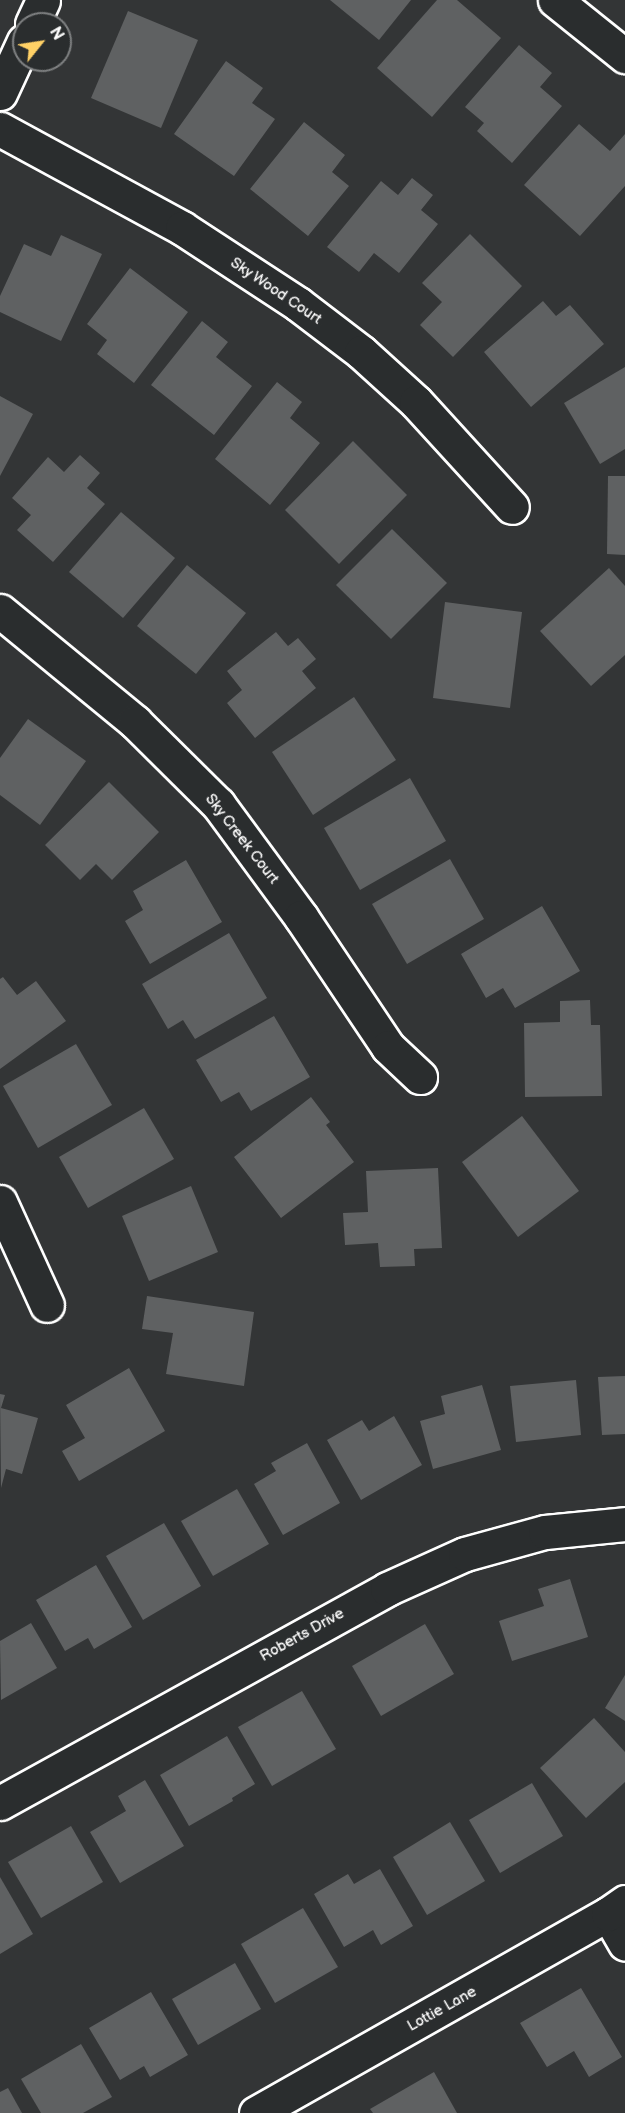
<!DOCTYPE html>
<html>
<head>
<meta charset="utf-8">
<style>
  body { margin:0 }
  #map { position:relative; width:625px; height:2113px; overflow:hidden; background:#333536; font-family:"Balsamiq Sans",sans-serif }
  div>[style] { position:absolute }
  .building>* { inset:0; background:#5f6162 }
  .roads { filter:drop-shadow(2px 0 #fff) drop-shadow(-2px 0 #fff) drop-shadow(0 2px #fff) drop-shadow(0 -2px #fff) }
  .minor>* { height:33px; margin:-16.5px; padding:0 16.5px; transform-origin:16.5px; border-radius:16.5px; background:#2a2d2e }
  .tertiary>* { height:33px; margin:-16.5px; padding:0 16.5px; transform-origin:16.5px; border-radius:16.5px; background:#2a2d2e }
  span { translate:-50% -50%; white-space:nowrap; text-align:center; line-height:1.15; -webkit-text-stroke:4.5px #2a2d2e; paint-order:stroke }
  .street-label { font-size:15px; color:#fff }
  .north { position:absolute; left:12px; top:12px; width:60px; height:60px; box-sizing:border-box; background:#2a2d2e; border:2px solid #7f8182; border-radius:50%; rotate:60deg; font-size:16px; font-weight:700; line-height:24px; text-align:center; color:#fff }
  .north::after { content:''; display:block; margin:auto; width:21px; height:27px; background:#ffd166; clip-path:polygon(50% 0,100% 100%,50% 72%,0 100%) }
</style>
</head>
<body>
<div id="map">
  <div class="building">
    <i style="clip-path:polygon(330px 0,411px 0,379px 40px)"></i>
    <i style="clip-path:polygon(437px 0,457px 0,501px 38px,432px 117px,377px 68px)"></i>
    <i style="clip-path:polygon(128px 11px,198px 40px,161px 128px,91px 98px)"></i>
    <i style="clip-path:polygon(519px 45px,552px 73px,540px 87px,562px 106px,512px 163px,477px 131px,484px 123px,465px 107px)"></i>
    <i style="clip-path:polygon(226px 61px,263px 88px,252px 103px,275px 119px,234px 176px,174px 134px)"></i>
    <i style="clip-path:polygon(304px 122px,345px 155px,332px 172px,349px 186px,308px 236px,250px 189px)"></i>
    <i style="clip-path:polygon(579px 124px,610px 151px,625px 134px,625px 186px,580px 236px,524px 185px)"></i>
    <i style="clip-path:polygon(412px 178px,433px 195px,421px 210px,438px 224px,399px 273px,374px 253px,359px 272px,327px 247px,381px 181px,398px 195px)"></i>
    <i style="clip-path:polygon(470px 234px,522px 286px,453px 357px,420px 325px,442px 302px,422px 283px)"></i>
    <i style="clip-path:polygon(61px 235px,102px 254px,61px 341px,0 312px,0 296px,24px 244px,51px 256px)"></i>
    <i style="clip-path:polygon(130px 268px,188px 312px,134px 383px,97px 354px,107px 340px,87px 324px)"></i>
    <i style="clip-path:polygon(543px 301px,556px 316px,570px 305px,604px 344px,531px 407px,484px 352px)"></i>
    <i style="clip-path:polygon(202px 321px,228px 342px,216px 357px,252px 386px,214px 435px,151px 385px)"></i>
    <i style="clip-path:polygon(625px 367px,625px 449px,600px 464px,564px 403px)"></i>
    <i style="clip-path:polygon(277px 382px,302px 402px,290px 418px,320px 443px,270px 505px,215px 459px)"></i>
    <i style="clip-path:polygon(0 396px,33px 414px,0 476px)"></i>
    <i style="clip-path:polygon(353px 441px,407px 495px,339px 564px,285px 510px)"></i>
    <i style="clip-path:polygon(80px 455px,100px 473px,87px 488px,105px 504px,53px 562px,17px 530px,31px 515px,12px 498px,48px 457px,64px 472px)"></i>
    <i style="clip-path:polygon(608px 476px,625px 476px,625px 555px,607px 554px)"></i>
    <i style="clip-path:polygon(121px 512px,175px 558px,123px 618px,69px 572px)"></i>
    <i style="clip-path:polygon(392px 529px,447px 583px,391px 639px,336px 585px)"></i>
    <i style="clip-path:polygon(187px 565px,246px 613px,196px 674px,137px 626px)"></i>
    <i style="clip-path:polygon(609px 568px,625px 586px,625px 655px,591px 686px,540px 631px)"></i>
    <i style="clip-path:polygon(445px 602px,522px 612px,510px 708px,433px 698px)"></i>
    <i style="clip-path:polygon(276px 632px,288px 646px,298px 638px,316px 659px,302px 671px,316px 688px,255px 738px,227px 703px,242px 690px,227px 671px)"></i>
    <i style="clip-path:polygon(354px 697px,396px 760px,313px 815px,272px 752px)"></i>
    <i style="clip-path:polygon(28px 719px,86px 761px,40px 825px,0 795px,0 758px)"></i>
    <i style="clip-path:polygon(410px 778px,446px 841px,360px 890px,324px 828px)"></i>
    <i style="clip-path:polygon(109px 782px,159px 832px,112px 880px,96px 864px,80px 880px,45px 845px)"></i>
    <i style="clip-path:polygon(450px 859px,484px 919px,407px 964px,372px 904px)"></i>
    <i style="clip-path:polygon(186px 860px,222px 922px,150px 964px,125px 921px,143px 910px,133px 891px)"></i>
    <i style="clip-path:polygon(542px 906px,580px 971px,515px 1008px,503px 988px,486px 998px,461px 954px)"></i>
    <i style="clip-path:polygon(229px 933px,267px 998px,195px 1039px,183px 1020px,168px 1029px,142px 984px)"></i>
    <i style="clip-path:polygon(3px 977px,17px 995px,36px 981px,66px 1021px,0 1069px,0 979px)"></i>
    <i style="clip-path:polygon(590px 1000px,591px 1025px,600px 1025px,602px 1096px,525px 1097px,524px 1023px,560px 1022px,560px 1001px)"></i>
    <i style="clip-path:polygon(274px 1016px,310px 1077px,251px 1111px,239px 1092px,221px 1102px,196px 1060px)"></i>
    <i style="clip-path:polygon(76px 1044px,112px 1105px,38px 1148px,3px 1086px)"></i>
    <i style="clip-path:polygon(311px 1097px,330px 1122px,326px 1125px,354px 1162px,281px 1218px,234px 1157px)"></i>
    <i style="clip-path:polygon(144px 1108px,174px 1159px,88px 1208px,59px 1157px)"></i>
    <i style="clip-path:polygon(522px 1116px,579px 1191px,518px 1237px,462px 1162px)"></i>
    <i style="clip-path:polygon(438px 1168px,442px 1248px,414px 1249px,415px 1266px,380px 1267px,378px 1243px,345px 1245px,343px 1213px,368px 1212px,366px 1171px)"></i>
    <i style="clip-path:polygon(191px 1186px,218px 1252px,149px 1281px,122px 1216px)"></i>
    <i style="clip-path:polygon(147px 1296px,254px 1312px,244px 1386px,166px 1374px,173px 1333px,142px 1329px)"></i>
    <i style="clip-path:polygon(129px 1368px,165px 1431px,79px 1481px,62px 1451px,85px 1438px,66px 1405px)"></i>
    <i style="clip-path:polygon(625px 1376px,625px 1434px,602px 1435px,598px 1377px)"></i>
    <i style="clip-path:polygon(576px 1380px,581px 1435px,516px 1442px,510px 1386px)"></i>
    <i style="clip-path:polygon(482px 1385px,501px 1450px,433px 1469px,420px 1421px,445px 1414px,441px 1396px)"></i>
    <i style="clip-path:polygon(0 1394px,5px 1395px,1px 1408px,38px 1418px,22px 1474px,6px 1469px,1px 1488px)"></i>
    <i style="clip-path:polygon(394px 1416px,422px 1465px,361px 1500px,327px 1440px,362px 1420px,369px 1431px)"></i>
    <i style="clip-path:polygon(307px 1443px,340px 1503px,283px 1535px,254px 1484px,276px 1471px,271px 1463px)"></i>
    <i style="clip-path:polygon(237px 1489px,269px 1544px,213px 1576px,181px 1521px)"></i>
    <i style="clip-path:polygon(164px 1523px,201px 1586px,143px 1620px,106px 1556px)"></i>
    <i style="clip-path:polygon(96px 1565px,132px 1627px,94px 1649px,88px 1638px,65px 1651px,36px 1600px)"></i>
    <i style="clip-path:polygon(570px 1579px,588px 1637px,512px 1661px,499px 1621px,544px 1606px,538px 1589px)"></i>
    <i style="clip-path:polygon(31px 1623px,57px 1668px,1px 1700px,0 1641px)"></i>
    <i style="clip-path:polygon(425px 1624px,454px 1674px,381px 1716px,352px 1666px)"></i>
    <i style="clip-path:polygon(625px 1675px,625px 1721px,605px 1708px)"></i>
    <i style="clip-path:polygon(302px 1691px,336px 1749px,272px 1786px,238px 1727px)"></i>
    <i style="clip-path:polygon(594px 1718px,625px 1752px,625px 1782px,586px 1818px,540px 1768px)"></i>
    <i style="clip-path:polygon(227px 1736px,255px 1784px,232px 1798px,233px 1801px,189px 1826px,160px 1775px)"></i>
    <i style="clip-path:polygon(145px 1780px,184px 1846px,120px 1883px,90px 1832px,126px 1811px,118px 1796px)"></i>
    <i style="clip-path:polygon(532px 1783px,563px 1836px,500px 1873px,469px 1820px)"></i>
    <i style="clip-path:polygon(450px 1822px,485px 1881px,427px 1915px,393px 1857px)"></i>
    <i style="clip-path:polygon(71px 1826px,103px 1882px,41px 1918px,8px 1862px)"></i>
    <i style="clip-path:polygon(380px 1869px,413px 1926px,381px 1945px,373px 1930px,344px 1947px,314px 1894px,348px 1874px,354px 1884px)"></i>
    <i style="clip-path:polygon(0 1877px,33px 1934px,0 1954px)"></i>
    <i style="clip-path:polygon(303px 1908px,338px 1967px,275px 2003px,241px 1944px)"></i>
    <i style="clip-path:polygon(235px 1963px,261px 2009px,198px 2045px,172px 1999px)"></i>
    <i style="clip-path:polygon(581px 1988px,622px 2057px,589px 2077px,574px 2051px,547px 2067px,520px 2023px)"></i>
    <i style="clip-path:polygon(151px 1992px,188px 2055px,150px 2077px,144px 2066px,120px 2080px,89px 2028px)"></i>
    <i style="clip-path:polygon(81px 2044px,112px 2097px,83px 2113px,41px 2113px,21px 2079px)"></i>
    <i style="clip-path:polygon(434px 2072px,457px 2113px,373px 2113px,370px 2109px)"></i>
    <i style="clip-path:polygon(8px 2088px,22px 2113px,0 2113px,0 2092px)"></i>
  </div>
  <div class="roads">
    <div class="minor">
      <i style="left:555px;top:0;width:90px;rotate:38.7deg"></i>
      <i style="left:0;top:129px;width:207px;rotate:28.5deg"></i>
      <i style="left:182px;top:228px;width:139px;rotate:33.2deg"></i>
      <i style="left:298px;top:304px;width:79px;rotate:37.3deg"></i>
      <i style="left:361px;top:352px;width:74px;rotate:42.3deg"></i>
      <i style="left:416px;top:402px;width:142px;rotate:47.6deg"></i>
      <i style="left:0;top:611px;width:175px;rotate:39.4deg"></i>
      <i style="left:135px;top:722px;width:117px;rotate:44.7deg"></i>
      <i style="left:218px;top:804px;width:140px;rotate:53.7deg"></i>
      <i style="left:301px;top:917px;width:156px;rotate:56.2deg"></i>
      <i style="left:388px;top:1047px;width:44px;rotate:43.2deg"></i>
      <i style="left:0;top:1202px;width:113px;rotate:65.5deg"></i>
      <i style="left:0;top:1803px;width:442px;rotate:-28.9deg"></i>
      <i style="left:387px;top:1589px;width:85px;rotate:-24.2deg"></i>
      <i style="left:465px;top:1554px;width:83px;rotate:-15.4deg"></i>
      <i style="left:545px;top:1532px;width:80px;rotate:-5.7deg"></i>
      <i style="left:608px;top:1914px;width:34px;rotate:60deg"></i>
      <i style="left:256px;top:2113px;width:404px;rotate:-29.5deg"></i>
      <i style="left:608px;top:1914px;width:21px;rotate:-35deg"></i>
    </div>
    <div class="tertiary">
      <i style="left:32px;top:24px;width:26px;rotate:-65deg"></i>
      <i style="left:0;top:93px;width:57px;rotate:-65.2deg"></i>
    </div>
  </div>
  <div class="street-label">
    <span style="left:276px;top:291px;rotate:34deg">Sky Wood Court</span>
    <span style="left:242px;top:839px;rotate:52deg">Sky Creek Court</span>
    <span style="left:302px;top:1635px;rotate:-29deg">Roberts Drive</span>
    <span style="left:442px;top:2009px;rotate:-29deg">Lottie Lane</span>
  </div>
  <div class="north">N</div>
</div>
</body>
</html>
